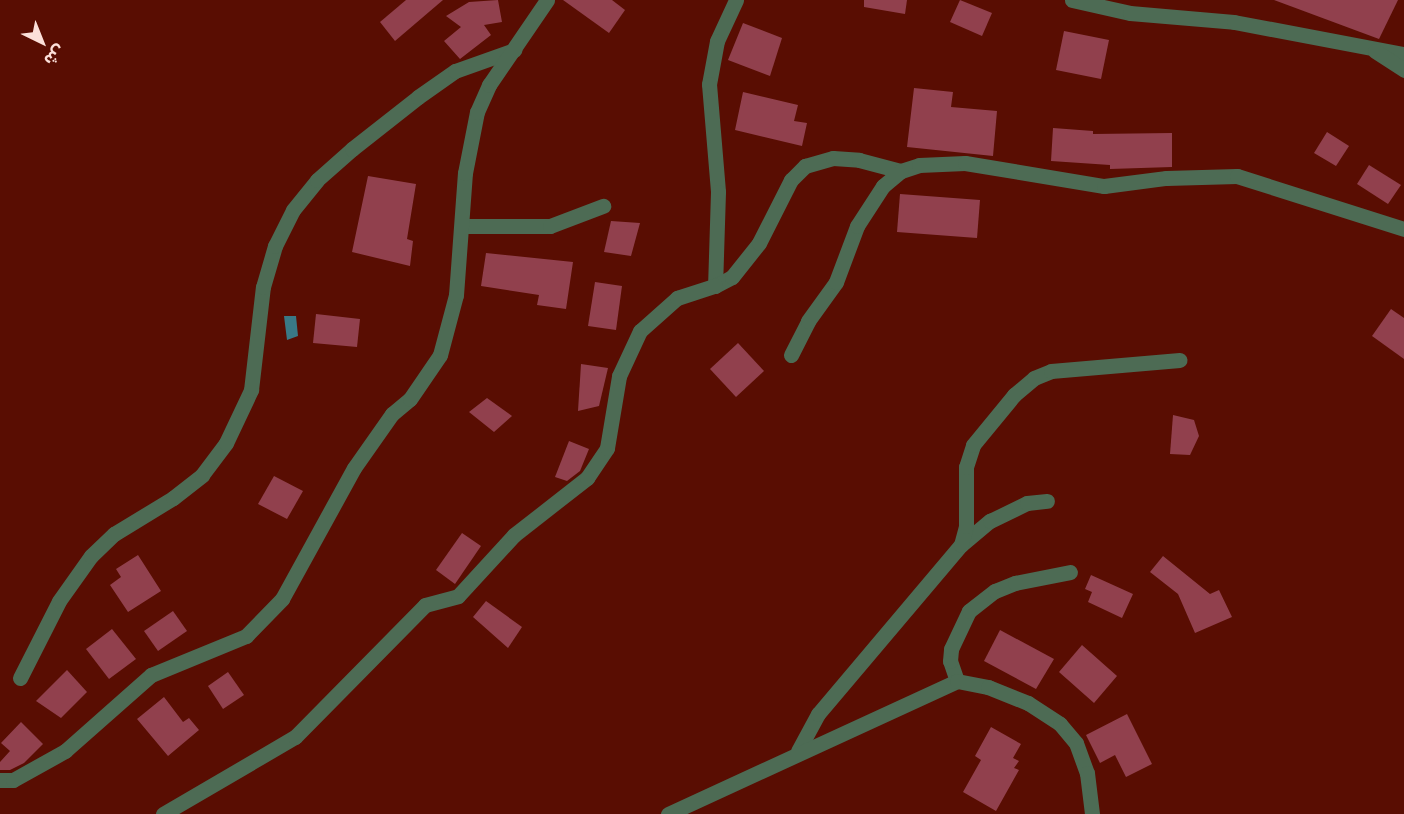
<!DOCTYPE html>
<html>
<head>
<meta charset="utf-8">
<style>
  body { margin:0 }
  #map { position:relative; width:1404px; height:814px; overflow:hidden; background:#590d02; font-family:"Roboto Serif","Noto Sans Arabic",serif }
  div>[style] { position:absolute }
  .water>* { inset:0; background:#3a7986 }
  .building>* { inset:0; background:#91404d }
  .minor>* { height:15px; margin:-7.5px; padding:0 7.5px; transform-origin:7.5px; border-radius:7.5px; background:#4d6b54 }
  span { translate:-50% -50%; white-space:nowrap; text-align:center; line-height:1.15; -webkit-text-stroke:6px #590d02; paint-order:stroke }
  .north { position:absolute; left:12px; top:12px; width:60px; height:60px; -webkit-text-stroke:4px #590d02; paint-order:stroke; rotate:137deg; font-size:16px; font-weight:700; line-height:24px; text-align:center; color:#fcdfd9 }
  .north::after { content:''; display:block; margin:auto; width:21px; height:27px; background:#fcdfd9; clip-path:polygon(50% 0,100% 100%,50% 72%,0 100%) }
</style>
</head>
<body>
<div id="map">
  <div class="water">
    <i style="clip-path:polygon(284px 316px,296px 316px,298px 336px,287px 340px)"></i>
  </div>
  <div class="building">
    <i style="clip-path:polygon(406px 0,443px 0,395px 41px,380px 22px)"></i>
    <i style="clip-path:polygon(498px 0,502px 22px,484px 25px,491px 35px,460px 59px,444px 41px,461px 27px,446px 16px,469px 2px)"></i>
    <i style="clip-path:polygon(563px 0,612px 0,625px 10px,609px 33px)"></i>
    <i style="clip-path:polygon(864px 0,907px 0,905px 14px,864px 7px)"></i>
    <i style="clip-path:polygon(960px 0,992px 13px,982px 36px,950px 22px)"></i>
    <i style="clip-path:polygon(1274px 0,1398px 0,1379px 39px)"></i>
    <i style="clip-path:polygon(743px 23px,782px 38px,770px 76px,728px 60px)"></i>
    <i style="clip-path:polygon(1064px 31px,1109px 40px,1101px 79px,1056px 70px)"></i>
    <i style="clip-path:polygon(914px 88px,953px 92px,951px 107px,997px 111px,993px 156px,907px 147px)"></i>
    <i style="clip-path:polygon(743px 92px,798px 105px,794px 121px,807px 123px,802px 146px,735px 130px)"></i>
    <i style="clip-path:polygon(1053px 128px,1093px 131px,1093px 134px,1172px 133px,1172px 167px,1110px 169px,1110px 165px,1051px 161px)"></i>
    <i style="clip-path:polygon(1327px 132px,1349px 146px,1336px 166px,1314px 153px)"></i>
    <i style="clip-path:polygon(1369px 165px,1401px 185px,1388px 204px,1357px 184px)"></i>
    <i style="clip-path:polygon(368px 176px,416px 184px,407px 239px,413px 241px,410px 266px,352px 252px)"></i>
    <i style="clip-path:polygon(900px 194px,980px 200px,977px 238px,897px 232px)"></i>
    <i style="clip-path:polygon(611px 221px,640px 223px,631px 256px,604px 252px)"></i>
    <i style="clip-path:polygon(486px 253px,573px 262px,566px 309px,537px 305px,539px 295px,481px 286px)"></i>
    <i style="clip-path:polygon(595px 282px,622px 286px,616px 330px,588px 326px)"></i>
    <i style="clip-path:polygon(1391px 309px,1404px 318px,1404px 359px,1372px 336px)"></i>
    <i style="clip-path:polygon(316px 314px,360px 319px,357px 347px,313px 343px)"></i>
    <i style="clip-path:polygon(738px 343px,764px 371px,736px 397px,710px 369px)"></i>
    <i style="clip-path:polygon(581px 364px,608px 368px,599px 406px,578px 411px)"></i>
    <i style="clip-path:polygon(487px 398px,512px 416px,494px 432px,469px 412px)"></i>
    <i style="clip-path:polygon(1173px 415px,1194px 420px,1199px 436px,1190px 455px,1170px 454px)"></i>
    <i style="clip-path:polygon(569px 441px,589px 449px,580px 471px,567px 481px,555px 477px)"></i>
    <i style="clip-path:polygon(274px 476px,303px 491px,287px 519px,258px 504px)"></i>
    <i style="clip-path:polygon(462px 533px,481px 546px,455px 584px,436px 570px)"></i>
    <i style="clip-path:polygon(138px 555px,161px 591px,128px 612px,110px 585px,121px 577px,116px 569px)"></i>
    <i style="clip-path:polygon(1163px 556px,1210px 594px,1219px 590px,1232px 617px,1195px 633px,1178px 594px,1150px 572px)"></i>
    <i style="clip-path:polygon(1091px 575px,1133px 594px,1122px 618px,1088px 602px,1092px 592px,1085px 589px)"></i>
    <i style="clip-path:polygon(486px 601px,522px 627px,508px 648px,473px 617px)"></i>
    <i style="clip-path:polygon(173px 611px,187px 631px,158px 651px,144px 631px)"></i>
    <i style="clip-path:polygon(112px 629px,136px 659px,109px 679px,86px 649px)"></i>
    <i style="clip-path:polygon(1000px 630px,1054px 659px,1036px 689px,984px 661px)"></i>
    <i style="clip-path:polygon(1082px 645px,1117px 676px,1094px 703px,1059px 672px)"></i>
    <i style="clip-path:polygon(67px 670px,87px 692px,61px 718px,36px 701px)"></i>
    <i style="clip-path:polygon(228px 672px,244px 695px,223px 709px,208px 686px)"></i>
    <i style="clip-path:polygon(164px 697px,183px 722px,189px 718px,199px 730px,168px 756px,137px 719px)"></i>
    <i style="clip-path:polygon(1127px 714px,1152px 764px,1126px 777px,1115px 755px,1100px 763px,1086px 735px)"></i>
    <i style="clip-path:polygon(21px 722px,43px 744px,24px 763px,10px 770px,0 770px,0 762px,10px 751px,1px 743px)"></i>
    <i style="clip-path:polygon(991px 727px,1021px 744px,1013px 758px,1019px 761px,1014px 768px,1019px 770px,996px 811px,963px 792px,981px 760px,975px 756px)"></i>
  </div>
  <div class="minor">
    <i style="left:736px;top:0;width:45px;rotate:114.9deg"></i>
    <i style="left:717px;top:41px;width:44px;rotate:100.5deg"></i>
    <i style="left:709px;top:84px;width:108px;rotate:85.2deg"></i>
    <i style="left:718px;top:192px;width:94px;rotate:91.8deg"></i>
    <i style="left:715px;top:286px;width:19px;rotate:-28deg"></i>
    <i style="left:732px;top:277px;width:43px;rotate:-51.5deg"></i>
    <i style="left:759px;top:243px;width:71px;rotate:-63.1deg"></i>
    <i style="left:791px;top:180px;width:20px;rotate:-45deg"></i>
    <i style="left:805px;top:166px;width:29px;rotate:-16deg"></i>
    <i style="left:833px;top:158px;width:26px;rotate:4deg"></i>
    <i style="left:859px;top:160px;width:43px;rotate:14.7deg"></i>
    <i style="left:901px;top:171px;width:19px;rotate:-18deg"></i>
    <i style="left:919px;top:165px;width:46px;rotate:-2.5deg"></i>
    <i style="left:965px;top:163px;width:141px;rotate:9.4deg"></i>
    <i style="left:1104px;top:186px;width:63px;rotate:-7.4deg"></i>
    <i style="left:1166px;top:178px;width:71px;rotate:-1.6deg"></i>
    <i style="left:1237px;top:176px;width:175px;rotate:17.6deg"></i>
    <i style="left:1072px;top:0;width:59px;rotate:12.6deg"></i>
    <i style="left:1130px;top:13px;width:104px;rotate:4.9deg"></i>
    <i style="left:1234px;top:22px;width:173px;rotate:10.7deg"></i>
    <i style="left:1375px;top:51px;width:35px;rotate:33deg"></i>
    <i style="left:462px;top:226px;width:88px"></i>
    <i style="left:550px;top:226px;width:57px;rotate:-20.7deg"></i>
    <i style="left:791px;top:355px;width:38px;rotate:-63deg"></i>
    <i style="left:808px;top:321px;width:48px;rotate:-54.3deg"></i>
    <i style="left:836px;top:282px;width:60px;rotate:-69.4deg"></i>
    <i style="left:857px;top:226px;width:48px;rotate:-57deg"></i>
    <i style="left:883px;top:186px;width:23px;rotate:-40deg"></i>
    <i style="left:961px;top:545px;width:38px;rotate:-40deg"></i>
    <i style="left:990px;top:521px;width:41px;rotate:-25.9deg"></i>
    <i style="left:1027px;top:503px;width:20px;rotate:-6deg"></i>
    <i style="left:20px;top:678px;width:86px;rotate:-63.1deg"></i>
    <i style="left:59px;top:601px;width:55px;rotate:-54.6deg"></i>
    <i style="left:91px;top:556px;width:32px;rotate:-44deg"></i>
    <i style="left:114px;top:534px;width:69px;rotate:-31.4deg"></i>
    <i style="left:173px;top:498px;width:37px;rotate:-38deg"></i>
    <i style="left:202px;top:475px;width:40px;rotate:-53deg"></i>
    <i style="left:226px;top:443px;width:59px;rotate:-64.7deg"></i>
    <i style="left:251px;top:390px;width:104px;rotate:-83.4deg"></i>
    <i style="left:263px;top:287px;width:43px;rotate:-73.7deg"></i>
    <i style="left:275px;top:246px;width:40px;rotate:-63.4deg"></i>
    <i style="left:293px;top:210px;width:38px;rotate:-51deg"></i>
    <i style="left:317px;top:180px;width:47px;rotate:-41.5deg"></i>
    <i style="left:352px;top:149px;width:84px;rotate:-38.2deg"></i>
    <i style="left:418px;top:97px;width:45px;rotate:-35.1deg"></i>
    <i style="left:455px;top:71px;width:63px;rotate:-19.6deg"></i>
    <i style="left:957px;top:681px;width:21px;rotate:-109deg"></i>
    <i style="left:950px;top:661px;width:12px;rotate:-85deg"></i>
    <i style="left:951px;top:649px;width:42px;rotate:-64.7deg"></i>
    <i style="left:969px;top:611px;width:33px;rotate:-38deg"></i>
    <i style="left:995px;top:591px;width:22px;rotate:-22deg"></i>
    <i style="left:1015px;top:583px;width:56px;rotate:-11.3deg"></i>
    <i style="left:798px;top:751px;width:42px;rotate:-61.6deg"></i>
    <i style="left:818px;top:714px;width:221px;rotate:-49.8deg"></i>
    <i style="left:961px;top:545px;width:20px;rotate:-75deg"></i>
    <i style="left:966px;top:526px;width:59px;rotate:-90deg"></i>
    <i style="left:966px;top:467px;width:23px;rotate:-72deg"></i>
    <i style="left:973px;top:445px;width:65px;rotate:-50.6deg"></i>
    <i style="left:1014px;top:395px;width:26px;rotate:-40deg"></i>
    <i style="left:1034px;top:378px;width:18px;rotate:-22deg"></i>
    <i style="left:1051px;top:371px;width:129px;rotate:-4.9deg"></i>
    <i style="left:0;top:780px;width:13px"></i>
    <i style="left:13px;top:780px;width:60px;rotate:-29.1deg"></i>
    <i style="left:65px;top:751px;width:115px;rotate:-41.5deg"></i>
    <i style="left:151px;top:675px;width:103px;rotate:-22.3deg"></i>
    <i style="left:246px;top:636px;width:52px;rotate:-45.8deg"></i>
    <i style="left:282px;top:599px;width:149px;rotate:-61.2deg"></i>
    <i style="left:354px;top:468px;width:66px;rotate:-54.9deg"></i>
    <i style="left:392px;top:414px;width:23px;rotate:-40deg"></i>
    <i style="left:410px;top:399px;width:53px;rotate:-55.7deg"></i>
    <i style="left:440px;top:355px;width:62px;rotate:-75.1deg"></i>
    <i style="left:456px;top:295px;width:122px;rotate:-85.8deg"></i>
    <i style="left:465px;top:173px;width:62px;rotate:-78.9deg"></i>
    <i style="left:477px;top:112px;width:30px;rotate:-66deg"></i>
    <i style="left:489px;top:85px;width:103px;rotate:-55.7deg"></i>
    <i style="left:163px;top:814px;width:153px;rotate:-30.3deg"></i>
    <i style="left:295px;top:737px;width:185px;rotate:-45.4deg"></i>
    <i style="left:425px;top:605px;width:34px;rotate:-15deg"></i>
    <i style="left:458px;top:596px;width:83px;rotate:-47.4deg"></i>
    <i style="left:514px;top:535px;width:93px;rotate:-38deg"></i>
    <i style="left:587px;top:478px;width:36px;rotate:-56deg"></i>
    <i style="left:607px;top:448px;width:73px;rotate:-80.5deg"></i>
    <i style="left:619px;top:376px;width:50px;rotate:-65deg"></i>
    <i style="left:640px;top:331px;width:50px;rotate:-41.7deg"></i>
    <i style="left:677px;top:298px;width:40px;rotate:-18deg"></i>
    <i style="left:668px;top:814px;width:318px;rotate:-24.7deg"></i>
    <i style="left:957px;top:681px;width:32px;rotate:11deg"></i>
    <i style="left:988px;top:687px;width:43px;rotate:21.8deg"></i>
    <i style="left:1028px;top:703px;width:38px;rotate:33deg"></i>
    <i style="left:1060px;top:724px;width:25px;rotate:50deg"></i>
    <i style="left:1076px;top:743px;width:32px;rotate:70deg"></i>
    <i style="left:1087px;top:773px;width:41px;rotate:83deg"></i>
  </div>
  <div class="north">ش</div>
</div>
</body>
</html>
